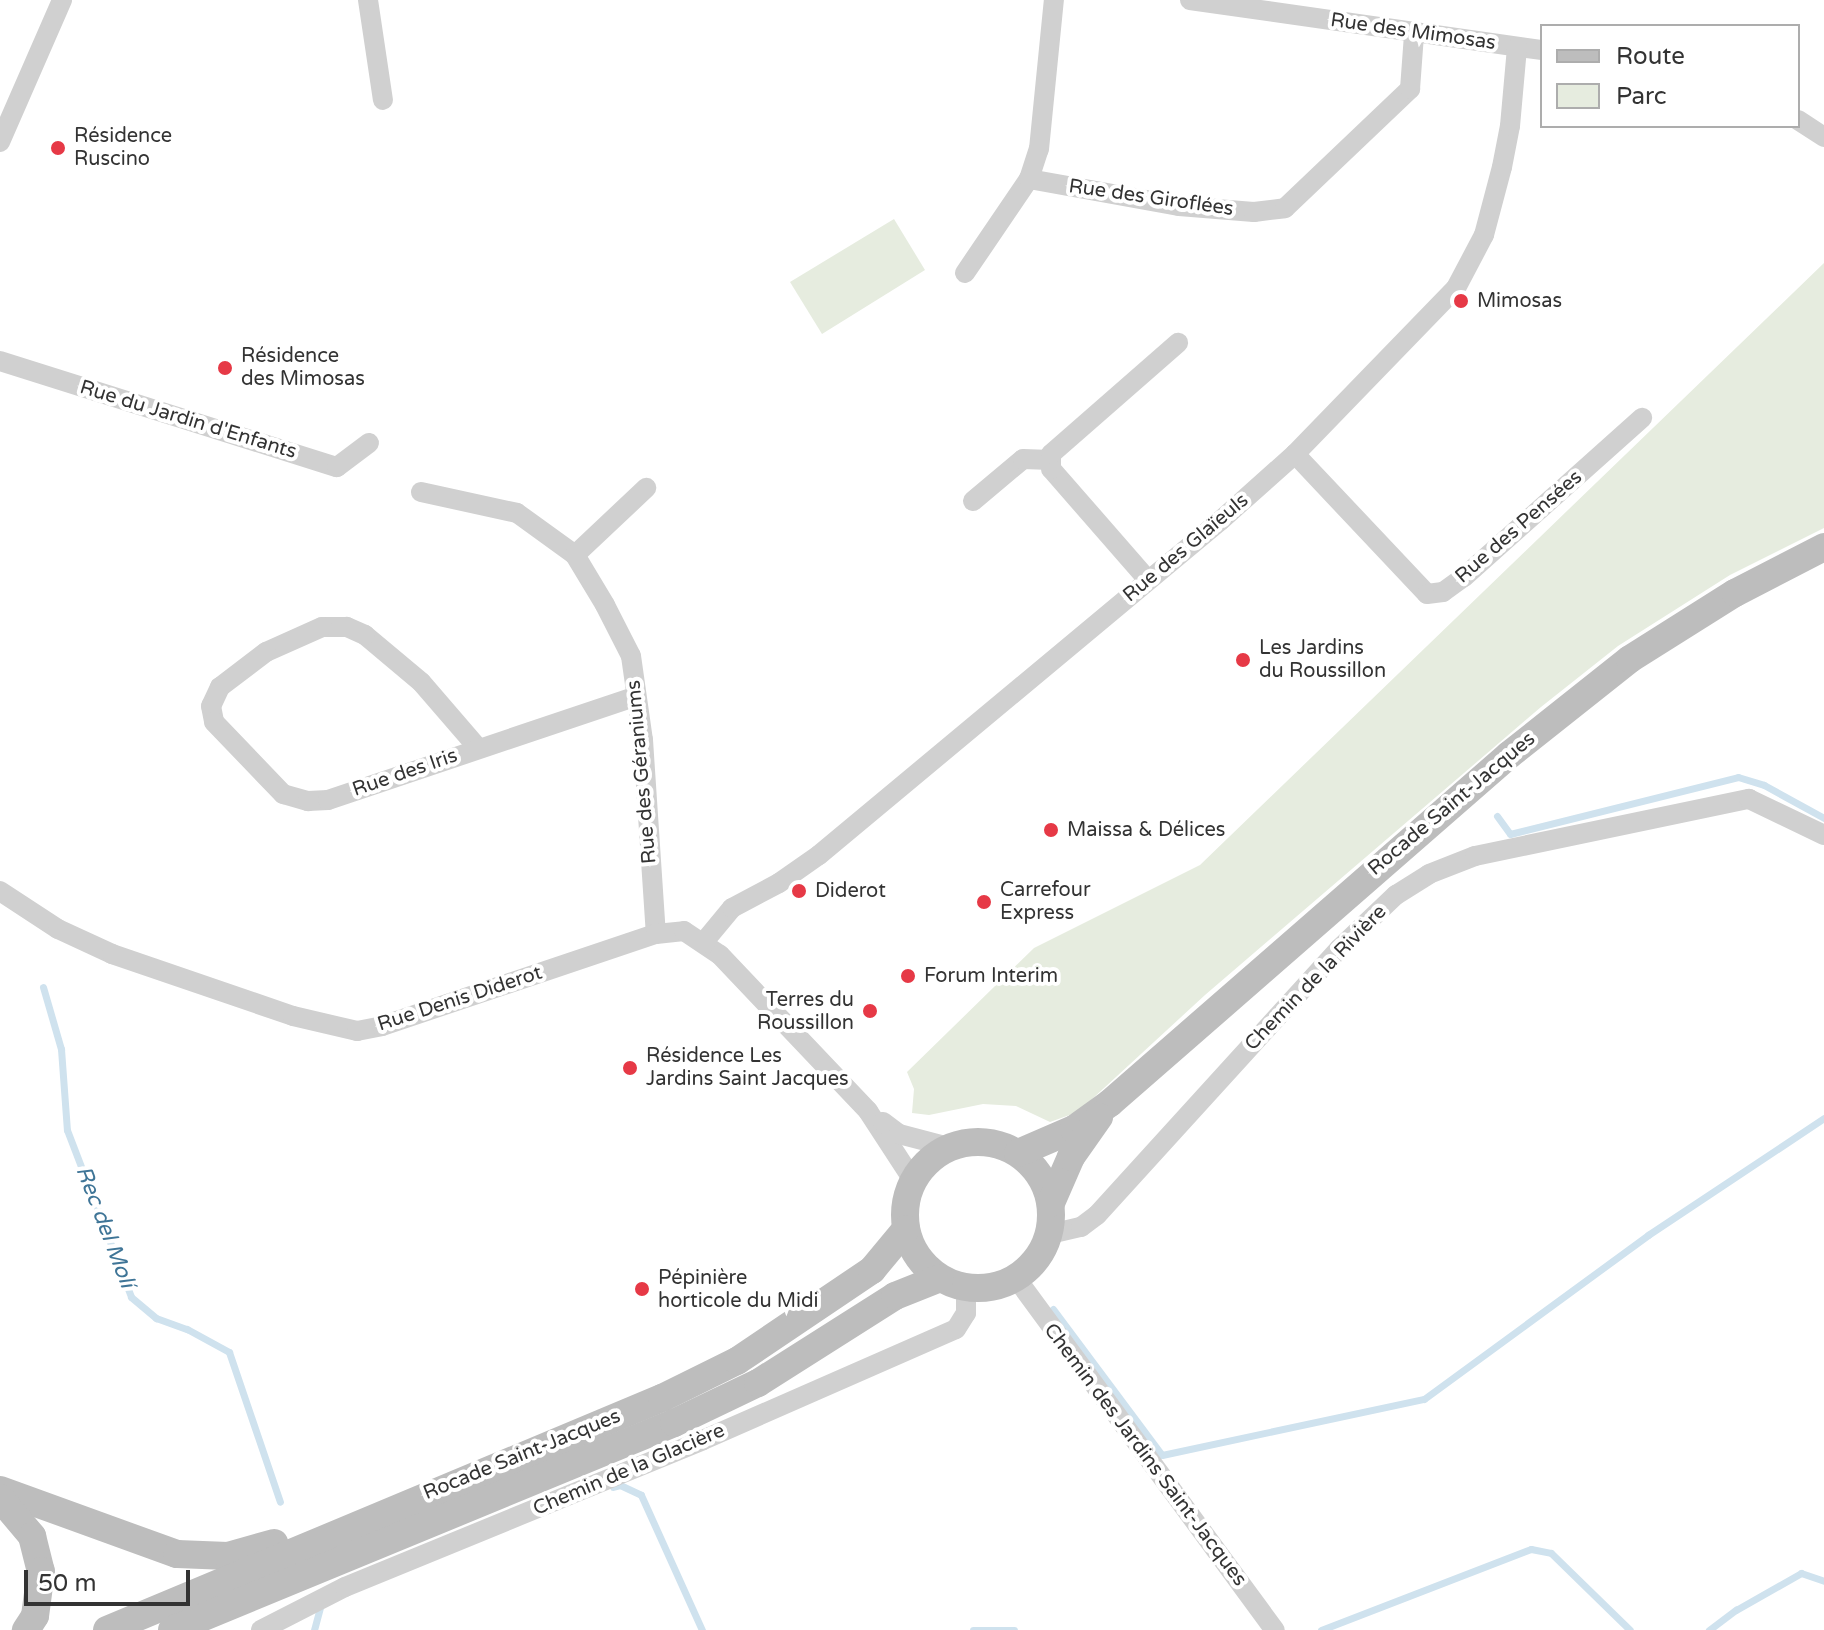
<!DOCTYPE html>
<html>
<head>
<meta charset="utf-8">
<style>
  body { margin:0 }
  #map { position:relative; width:1824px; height:1630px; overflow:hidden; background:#fff; font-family:"Varela Round",sans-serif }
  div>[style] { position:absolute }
  .green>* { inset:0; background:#e6ecdf }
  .stream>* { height:7px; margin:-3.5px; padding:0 3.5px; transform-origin:3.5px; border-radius:3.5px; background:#cfe2ee }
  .street>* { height:20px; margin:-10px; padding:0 10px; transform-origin:10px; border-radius:10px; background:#d0d0d0 }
  .secondary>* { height:28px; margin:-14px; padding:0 14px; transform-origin:14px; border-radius:14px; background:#bdbdbd }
  .secondary>.ring { margin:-14px; padding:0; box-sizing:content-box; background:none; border:28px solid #bdbdbd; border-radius:50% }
  .dots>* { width:22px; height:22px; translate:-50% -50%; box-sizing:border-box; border:4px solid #fff; border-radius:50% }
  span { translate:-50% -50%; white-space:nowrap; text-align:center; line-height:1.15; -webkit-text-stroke:8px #fff; paint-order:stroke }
  .street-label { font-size:20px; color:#333 }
  .poi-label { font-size:20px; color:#333 }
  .left { translate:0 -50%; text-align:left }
  .right { translate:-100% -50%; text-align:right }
  .water-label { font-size:22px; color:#3f7597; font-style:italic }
  .legend { position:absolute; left:1540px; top:24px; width:260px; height:104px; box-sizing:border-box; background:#fff; border:2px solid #adadad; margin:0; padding:10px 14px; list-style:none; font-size:24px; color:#333 }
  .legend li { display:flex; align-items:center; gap:16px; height:40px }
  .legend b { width:40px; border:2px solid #adadad }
  .scale { position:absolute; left:24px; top:1570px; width:166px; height:36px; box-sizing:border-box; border:4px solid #333; border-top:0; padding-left:10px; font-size:24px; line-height:28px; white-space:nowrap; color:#333; -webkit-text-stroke:6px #fff; paint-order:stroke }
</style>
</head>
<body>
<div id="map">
  <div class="green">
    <i style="clip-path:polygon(894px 219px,925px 270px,822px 334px,790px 282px)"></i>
    <i style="clip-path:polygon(1824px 263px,1824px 528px,1730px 575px,1618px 646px,1541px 707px,1205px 995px,1078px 1112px,1050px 1122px,1016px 1106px,983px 1104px,929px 1115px,912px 1113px,914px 1089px,907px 1072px,1034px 948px,1200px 865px)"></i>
  </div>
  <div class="stream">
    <i style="left:1497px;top:816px;width:22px;rotate:54deg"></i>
    <i style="left:1510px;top:834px;width:235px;rotate:-14deg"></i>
    <i style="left:1738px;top:777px;width:27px;rotate:17deg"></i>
    <i style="left:1764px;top:785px;width:68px;rotate:28.8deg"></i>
    <i style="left:43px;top:987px;width:65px;rotate:73.8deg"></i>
    <i style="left:61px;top:1049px;width:81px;rotate:85.8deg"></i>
    <i style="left:67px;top:1130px;width:179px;rotate:69deg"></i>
    <i style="left:131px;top:1297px;width:33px;rotate:40deg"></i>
    <i style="left:156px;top:1318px;width:33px;rotate:20deg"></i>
    <i style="left:187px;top:1329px;width:48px;rotate:28.7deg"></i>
    <i style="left:229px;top:1352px;width:158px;rotate:71.2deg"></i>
    <i style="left:1053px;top:1309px;width:182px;rotate:53.3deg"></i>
    <i style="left:1162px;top:1455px;width:268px;rotate:-12.1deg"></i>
    <i style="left:1424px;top:1399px;width:278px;rotate:-36.2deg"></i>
    <i style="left:1648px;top:1235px;width:211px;rotate:-33.6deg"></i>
    <i style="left:613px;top:1487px;width:7px;rotate:-16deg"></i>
    <i style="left:620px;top:1485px;width:23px;rotate:25deg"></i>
    <i style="left:641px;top:1495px;width:148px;rotate:65.7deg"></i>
    <i style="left:314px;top:1630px;width:28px;rotate:-75deg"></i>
    <i style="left:973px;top:1630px;width:41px"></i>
    <i style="left:1321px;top:1630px;width:225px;rotate:-21.1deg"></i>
    <i style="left:1531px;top:1549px;width:20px;rotate:11deg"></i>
    <i style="left:1551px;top:1553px;width:110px;rotate:44.3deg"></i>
    <i style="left:1709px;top:1630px;width:34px;rotate:-37deg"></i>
    <i style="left:1736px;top:1610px;width:75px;rotate:-29.6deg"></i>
    <i style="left:1801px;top:1573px;width:24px;rotate:19deg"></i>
  </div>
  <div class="street">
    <i style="left:368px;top:0;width:101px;rotate:81.5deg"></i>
    <i style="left:1190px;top:0;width:356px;rotate:8.1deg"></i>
    <i style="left:1798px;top:120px;width:31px;rotate:33deg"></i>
    <i style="left:0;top:142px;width:155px;rotate:-66.4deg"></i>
    <i style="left:1029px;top:179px;width:152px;rotate:10.2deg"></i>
    <i style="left:1179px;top:206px;width:75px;rotate:4.6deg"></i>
    <i style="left:1254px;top:212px;width:31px;rotate:-7deg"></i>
    <i style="left:1285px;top:208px;width:173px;rotate:-43.6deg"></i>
    <i style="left:1410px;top:89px;width:55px;rotate:-85.8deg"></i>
    <i style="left:965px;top:273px;width:114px;rotate:-55.8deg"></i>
    <i style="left:1029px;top:179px;width:32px;rotate:-72deg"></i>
    <i style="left:1039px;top:149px;width:150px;rotate:-84.3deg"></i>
    <i style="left:0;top:361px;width:353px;rotate:17.5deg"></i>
    <i style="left:337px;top:467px;width:40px;rotate:-37deg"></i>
    <i style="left:1295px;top:454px;width:192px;rotate:46.7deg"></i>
    <i style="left:1427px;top:594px;width:16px;rotate:-7deg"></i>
    <i style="left:1443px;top:592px;width:26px;rotate:-36deg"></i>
    <i style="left:1464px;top:577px;width:239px;rotate:-41.8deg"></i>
    <i style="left:421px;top:492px;width:98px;rotate:12.3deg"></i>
    <i style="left:517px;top:513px;width:72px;rotate:35.9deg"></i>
    <i style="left:575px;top:555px;width:58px;rotate:59deg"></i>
    <i style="left:605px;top:605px;width:57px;rotate:63deg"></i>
    <i style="left:631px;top:656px;width:85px;rotate:81.9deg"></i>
    <i style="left:643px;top:740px;width:194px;rotate:86.2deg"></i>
    <i style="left:973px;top:501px;width:65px;rotate:-40deg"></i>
    <i style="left:1023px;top:459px;width:28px;rotate:2deg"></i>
    <i style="left:575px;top:555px;width:98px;rotate:-43.3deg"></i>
    <i style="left:1148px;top:580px;width:147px;rotate:-131.1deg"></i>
    <i style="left:1051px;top:469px;width:15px;rotate:-90deg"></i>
    <i style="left:1051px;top:454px;width:169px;rotate:-41.2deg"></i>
    <i style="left:478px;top:748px;width:87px;rotate:-130.8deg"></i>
    <i style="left:421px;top:682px;width:73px;rotate:-140deg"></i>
    <i style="left:365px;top:635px;width:20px;rotate:-156deg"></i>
    <i style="left:347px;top:627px;width:25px;rotate:180deg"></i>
    <i style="left:322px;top:627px;width:61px;rotate:155.9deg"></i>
    <i style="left:266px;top:652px;width:58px;rotate:142.7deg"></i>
    <i style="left:220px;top:687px;width:21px;rotate:115deg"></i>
    <i style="left:211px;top:706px;width:16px;rotate:79deg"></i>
    <i style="left:214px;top:722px;width:100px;rotate:46.2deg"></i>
    <i style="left:283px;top:794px;width:26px;rotate:16deg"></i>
    <i style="left:308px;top:801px;width:20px;rotate:-3deg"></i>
    <i style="left:328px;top:800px;width:323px;rotate:-18.6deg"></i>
    <i style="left:0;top:891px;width:69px;rotate:33.2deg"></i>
    <i style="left:58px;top:929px;width:60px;rotate:24.8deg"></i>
    <i style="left:112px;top:954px;width:191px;rotate:18.9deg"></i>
    <i style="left:293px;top:1016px;width:66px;rotate:13.2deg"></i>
    <i style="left:357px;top:1031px;width:25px;rotate:-11deg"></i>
    <i style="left:382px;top:1026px;width:289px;rotate:-18.6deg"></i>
    <i style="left:656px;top:934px;width:28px;rotate:-6deg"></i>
    <i style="left:684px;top:931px;width:43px;rotate:33.7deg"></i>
    <i style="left:720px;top:955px;width:215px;rotate:46.5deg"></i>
    <i style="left:868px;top:1111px;width:82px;rotate:56.9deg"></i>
    <i style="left:703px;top:943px;width:45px;rotate:-50.4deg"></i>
    <i style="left:732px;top:908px;width:53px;rotate:-28deg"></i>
    <i style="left:779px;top:883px;width:49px;rotate:-35deg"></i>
    <i style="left:819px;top:855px;width:522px;rotate:-39.79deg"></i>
    <i style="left:1220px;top:521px;width:101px;rotate:-41.8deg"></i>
    <i style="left:1295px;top:454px;width:231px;rotate:-45.9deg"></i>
    <i style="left:1456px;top:288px;width:60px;rotate:-62.2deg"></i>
    <i style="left:1484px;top:235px;width:70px;rotate:-75.2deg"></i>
    <i style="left:1502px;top:167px;width:42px;rotate:-79deg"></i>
    <i style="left:1510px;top:126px;width:79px;rotate:-84.9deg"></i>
    <i style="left:883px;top:1122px;width:20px;rotate:37deg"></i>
    <i style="left:899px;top:1134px;width:52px;rotate:14.6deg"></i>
    <i style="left:1050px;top:1234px;width:32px;rotate:-13deg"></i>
    <i style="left:1081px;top:1227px;width:20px;rotate:-37deg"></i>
    <i style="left:1097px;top:1215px;width:360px;rotate:-47.7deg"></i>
    <i style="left:1339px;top:949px;width:79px;rotate:-43.5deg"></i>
    <i style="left:1396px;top:895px;width:39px;rotate:-32deg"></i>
    <i style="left:1429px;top:874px;width:49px;rotate:-21.4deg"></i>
    <i style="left:1475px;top:856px;width:280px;rotate:-11.8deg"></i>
    <i style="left:1749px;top:799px;width:83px;rotate:25.6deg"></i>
    <i style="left:1016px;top:1278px;width:437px;rotate:53.7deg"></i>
    <i style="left:261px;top:1630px;width:94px;rotate:-27.1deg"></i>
    <i style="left:345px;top:1587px;width:387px;rotate:-22.3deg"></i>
    <i style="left:703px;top:1440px;width:276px;rotate:-23.7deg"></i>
    <i style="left:956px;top:1329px;width:19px;rotate:-58deg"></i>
    <i style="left:966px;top:1313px;width:25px;rotate:-90deg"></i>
  </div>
  <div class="secondary">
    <i class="ring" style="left:905px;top:1142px;width:118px;height:118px"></i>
    <i style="left:1018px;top:1153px;width:61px;rotate:-23.2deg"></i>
    <i style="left:1074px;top:1129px;width:44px;rotate:-35.8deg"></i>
    <i style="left:1110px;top:1103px;width:529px;rotate:-41.09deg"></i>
    <i style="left:1509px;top:755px;width:154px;rotate:-38.4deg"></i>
    <i style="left:1630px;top:659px;width:124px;rotate:-32.2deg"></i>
    <i style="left:1735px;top:593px;width:100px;rotate:-27.3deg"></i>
    <i style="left:1051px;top:1203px;width:50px;rotate:-66.5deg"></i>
    <i style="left:1071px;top:1157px;width:49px;rotate:-55deg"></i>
    <i style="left:0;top:1490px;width:188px;rotate:19.9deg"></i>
    <i style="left:177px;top:1554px;width:51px;rotate:2.2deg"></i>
    <i style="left:228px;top:1556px;width:48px;rotate:-15.8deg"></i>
    <i style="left:0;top:1498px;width:50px;rotate:49.9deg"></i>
    <i style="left:32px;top:1536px;width:36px;rotate:76deg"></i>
    <i style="left:41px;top:1571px;width:45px;rotate:97.6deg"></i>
    <i style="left:35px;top:1616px;width:17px;rotate:123deg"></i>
    <i style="left:107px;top:1630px;width:602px;rotate:-22.69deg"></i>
    <i style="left:662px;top:1398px;width:84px;rotate:-26.3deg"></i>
    <i style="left:737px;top:1361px;width:163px;rotate:-34deg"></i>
    <i style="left:872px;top:1270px;width:53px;rotate:-50.3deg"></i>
    <i style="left:172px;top:1630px;width:543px;rotate:-22.41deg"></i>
    <i style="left:674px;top:1423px;width:93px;rotate:-25.5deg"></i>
    <i style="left:758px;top:1383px;width:162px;rotate:-32.4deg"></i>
    <i style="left:895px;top:1296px;width:48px;rotate:-21.8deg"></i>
  </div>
  <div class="dots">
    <i style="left:58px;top:148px;background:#e63946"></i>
    <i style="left:1461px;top:301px;background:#e63946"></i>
    <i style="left:225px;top:368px;background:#e63946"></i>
    <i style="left:1243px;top:660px;background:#e63946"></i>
    <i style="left:1051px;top:830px;background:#e63946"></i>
    <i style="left:799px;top:891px;background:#e63946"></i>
    <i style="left:984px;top:902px;background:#e63946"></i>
    <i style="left:908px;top:976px;background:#e63946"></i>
    <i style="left:870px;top:1011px;background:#e63946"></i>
    <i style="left:630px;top:1068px;background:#e63946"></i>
    <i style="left:642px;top:1289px;background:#e63946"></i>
  </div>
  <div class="street-label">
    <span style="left:1413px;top:32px;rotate:8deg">Rue des Mimosas</span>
    <span style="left:1151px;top:198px;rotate:8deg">Rue des Giroflées</span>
    <span style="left:188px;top:420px;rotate:17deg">Rue du Jardin d'Enfants</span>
    <span style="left:1519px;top:527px;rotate:-41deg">Rue des Pensées</span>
    <span style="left:1186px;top:548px;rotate:-40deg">Rue des Glaïeuls</span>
    <span style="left:642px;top:772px;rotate:-95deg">Rue des Géraniums</span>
    <span style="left:405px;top:773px;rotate:-19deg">Rue des Iris</span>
    <span style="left:1452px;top:804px;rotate:-40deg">Rocade Saint-Jacques</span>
    <span style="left:1316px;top:978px;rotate:-46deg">Chemin de la Rivière</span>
    <span style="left:460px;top:999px;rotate:-18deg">Rue Denis Diderot</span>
    <span style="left:522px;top:1455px;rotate:-22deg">Rocade Saint-Jacques</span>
    <span style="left:1145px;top:1455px;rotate:53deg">Chemin des Jardins Saint-Jacques</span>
    <span style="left:629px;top:1470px;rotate:-23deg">Chemin de la Glacière</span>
  </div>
  <div class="poi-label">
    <span class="left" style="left:74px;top:148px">Résidence<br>Ruscino</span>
    <span class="left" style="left:1477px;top:301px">Mimosas</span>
    <span class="left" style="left:241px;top:368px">Résidence<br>des Mimosas</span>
    <span class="left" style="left:1259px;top:660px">Les Jardins<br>du Roussillon</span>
    <span class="left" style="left:1067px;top:830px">Maissa &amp; Délices</span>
    <span class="left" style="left:1000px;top:902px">Carrefour<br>Express</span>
    <span class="left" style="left:815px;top:891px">Diderot</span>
    <span class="left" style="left:924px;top:976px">Forum Interim</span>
    <span class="right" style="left:854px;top:1012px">Terres du<br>Roussillon</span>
    <span class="left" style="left:646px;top:1068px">Résidence Les<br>Jardins Saint Jacques</span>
    <span class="left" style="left:658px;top:1290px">Pépinière<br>horticole du Midi</span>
  </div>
  <div class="water-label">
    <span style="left:105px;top:1227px;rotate:69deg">Rec del Molí</span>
  </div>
  <ul class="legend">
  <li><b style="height:10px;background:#bdbdbd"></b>Route</li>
  <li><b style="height:22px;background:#e6ecdf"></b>Parc</li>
  </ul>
  <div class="scale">50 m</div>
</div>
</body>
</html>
